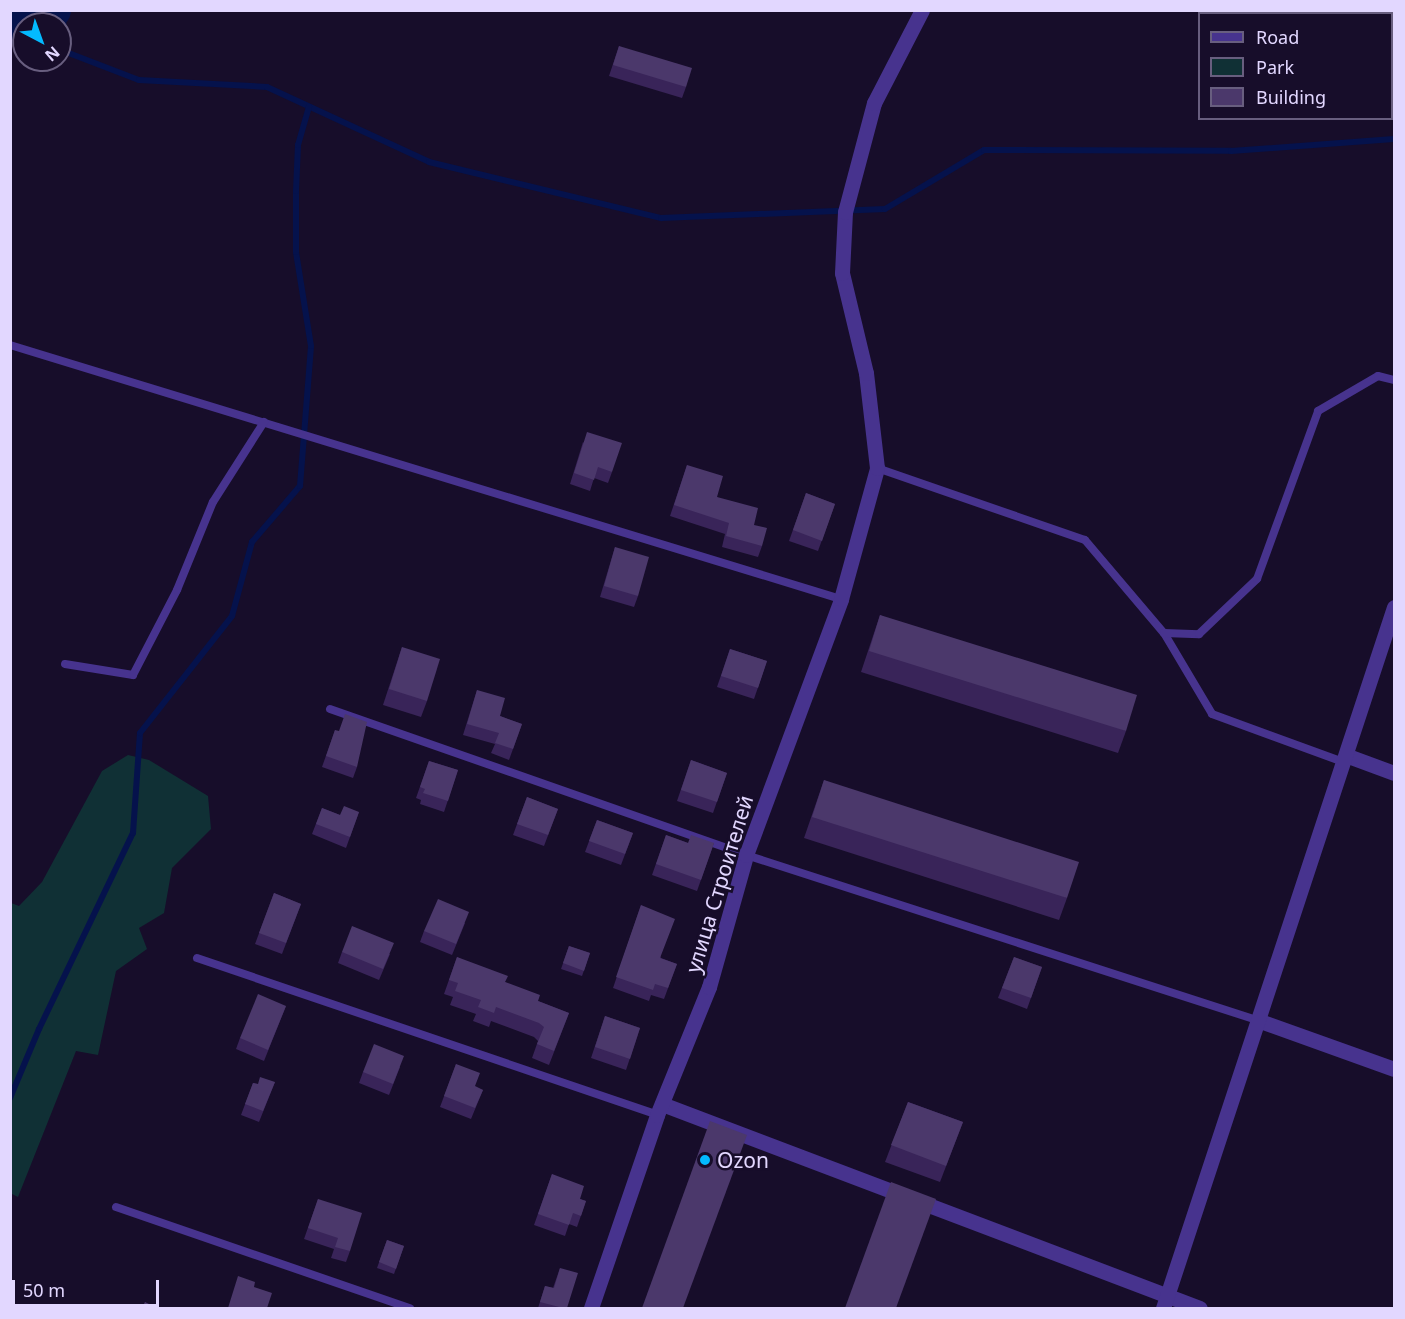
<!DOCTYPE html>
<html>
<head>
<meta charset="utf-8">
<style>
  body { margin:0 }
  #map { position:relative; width:1405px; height:1319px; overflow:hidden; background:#170d2a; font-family:"Noto Sans",sans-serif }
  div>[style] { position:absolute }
  .green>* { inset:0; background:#103035 }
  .stream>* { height:6px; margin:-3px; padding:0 3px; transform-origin:3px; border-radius:3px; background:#05124c }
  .river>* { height:36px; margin:-18px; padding:0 18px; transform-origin:18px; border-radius:18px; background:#05124c }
  .lane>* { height:8px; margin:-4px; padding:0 4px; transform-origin:4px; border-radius:4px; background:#47338e }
  .street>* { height:15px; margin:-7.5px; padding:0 7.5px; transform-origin:7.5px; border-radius:7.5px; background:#47338e }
  .wall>* { inset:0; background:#392459 }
  .building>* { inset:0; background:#4b386b }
  .dots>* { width:16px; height:16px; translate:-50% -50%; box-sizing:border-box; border:3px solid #170d2a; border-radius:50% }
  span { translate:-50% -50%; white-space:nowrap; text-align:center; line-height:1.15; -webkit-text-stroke:5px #170d2a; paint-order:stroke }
  .street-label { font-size:21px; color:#e2d7ff }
  .poi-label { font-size:21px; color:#e2d7ff }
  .left { translate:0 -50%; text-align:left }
  .frame { position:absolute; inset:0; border:12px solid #e2d7ff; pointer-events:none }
  .legend { position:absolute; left:1198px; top:12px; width:195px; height:108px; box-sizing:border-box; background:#170d2a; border:2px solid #685e7f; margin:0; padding:8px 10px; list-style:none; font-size:18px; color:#e2d7ff }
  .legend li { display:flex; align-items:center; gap:12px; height:30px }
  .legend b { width:30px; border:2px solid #685e7f }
  .north { position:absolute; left:12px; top:12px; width:60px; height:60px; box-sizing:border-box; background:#170d2a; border:2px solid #685e7f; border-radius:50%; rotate:139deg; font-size:16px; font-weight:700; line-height:24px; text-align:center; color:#e2d7ff }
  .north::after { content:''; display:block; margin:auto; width:21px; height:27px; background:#03baff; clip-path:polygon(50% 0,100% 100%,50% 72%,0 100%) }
  .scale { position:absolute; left:12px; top:1280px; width:147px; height:27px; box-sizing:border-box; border:3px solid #e2d7ff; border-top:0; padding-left:8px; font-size:18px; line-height:21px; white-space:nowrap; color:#e2d7ff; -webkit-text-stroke:4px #170d2a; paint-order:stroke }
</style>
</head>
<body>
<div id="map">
  <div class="green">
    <i style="clip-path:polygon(128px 755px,149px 760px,208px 796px,211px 829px,172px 868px,164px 913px,139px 928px,147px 949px,116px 971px,98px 1055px,76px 1051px,18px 1197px,10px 1193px,11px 903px,19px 906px,42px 882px,102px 771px)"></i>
  </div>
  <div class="stream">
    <i style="left:62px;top:10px;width:42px;rotate:84.6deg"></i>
    <i style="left:66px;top:52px;width:78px;rotate:21deg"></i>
    <i style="left:139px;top:80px;width:128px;rotate:3.1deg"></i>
    <i style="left:267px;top:87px;width:179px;rotate:24.8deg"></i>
    <i style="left:429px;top:162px;width:239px;rotate:13.6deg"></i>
    <i style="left:661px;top:218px;width:224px;rotate:-2.3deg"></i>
    <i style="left:885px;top:209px;width:115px;rotate:-30.8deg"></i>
    <i style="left:984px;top:150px;width:247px;rotate:0.2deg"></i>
    <i style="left:1231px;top:151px;width:163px;rotate:-4.2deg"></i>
    <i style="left:10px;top:1098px;width:75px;rotate:-67.2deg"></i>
    <i style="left:39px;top:1029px;width:217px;rotate:-64.4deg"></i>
    <i style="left:133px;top:833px;width:100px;rotate:-86deg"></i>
    <i style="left:140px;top:733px;width:149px;rotate:-51.8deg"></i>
    <i style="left:232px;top:616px;width:77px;rotate:-74.9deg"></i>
    <i style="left:252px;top:542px;width:74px;rotate:-49.4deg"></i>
    <i style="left:300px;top:486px;width:140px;rotate:-85.5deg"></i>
    <i style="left:311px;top:346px;width:95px;rotate:-99.1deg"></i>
    <i style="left:296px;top:252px;width:61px;rotate:-90deg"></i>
    <i style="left:296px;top:191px;width:46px;rotate:-87.5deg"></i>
    <i style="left:298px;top:145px;width:40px;rotate:-74deg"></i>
  </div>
  <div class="river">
    <i style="left:10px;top:26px;width:46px;rotate:-20.4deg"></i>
  </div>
  <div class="lane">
    <i style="left:10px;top:345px;width:869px;rotate:17deg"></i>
    <i style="left:877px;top:468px;width:220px;rotate:19.1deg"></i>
    <i style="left:1085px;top:540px;width:122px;rotate:49.7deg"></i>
    <i style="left:1164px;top:633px;width:94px;rotate:59.3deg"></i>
    <i style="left:1212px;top:714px;width:140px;rotate:20.1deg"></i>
    <i style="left:1164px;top:633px;width:35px;rotate:2deg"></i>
    <i style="left:1199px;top:634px;width:80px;rotate:-43.5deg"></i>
    <i style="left:1257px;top:579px;width:179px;rotate:-70deg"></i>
    <i style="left:1318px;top:411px;width:69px;rotate:-30.3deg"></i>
    <i style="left:1378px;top:376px;width:16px;rotate:14deg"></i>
    <i style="left:65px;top:664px;width:69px;rotate:9.2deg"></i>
    <i style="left:133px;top:675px;width:96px;rotate:-62.6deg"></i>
    <i style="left:177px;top:590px;width:95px;rotate:-67.8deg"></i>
    <i style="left:213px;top:502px;width:95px;rotate:-57.5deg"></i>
    <i style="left:330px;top:709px;width:441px;rotate:19.3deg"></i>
    <i style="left:746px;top:855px;width:540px;rotate:17.9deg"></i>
    <i style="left:197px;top:958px;width:486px;rotate:18.8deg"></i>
    <i style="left:116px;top:1207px;width:311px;rotate:19deg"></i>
  </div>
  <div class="street">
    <i style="left:1348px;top:756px;width:49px;rotate:20.3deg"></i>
    <i style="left:1260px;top:1021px;width:142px;rotate:19.7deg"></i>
    <i style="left:662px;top:1104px;width:575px;rotate:20.77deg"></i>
    <i style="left:591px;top:1308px;width:204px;rotate:-71.1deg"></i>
    <i style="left:657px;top:1115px;width:138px;rotate:-67.9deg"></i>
    <i style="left:709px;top:987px;width:137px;rotate:-74.3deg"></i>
    <i style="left:746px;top:855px;width:273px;rotate:-69.6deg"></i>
    <i style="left:841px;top:599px;width:136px;rotate:-74.6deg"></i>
    <i style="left:877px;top:468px;width:96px;rotate:-96.6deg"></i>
    <i style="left:866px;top:373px;width:103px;rotate:-103.5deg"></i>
    <i style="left:842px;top:273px;width:61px;rotate:-87.2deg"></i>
    <i style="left:845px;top:212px;width:113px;rotate:-75.1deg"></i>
    <i style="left:874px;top:103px;width:105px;rotate:-62.7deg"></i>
    <i style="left:1163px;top:1308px;width:738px;rotate:-71.76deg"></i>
  </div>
  <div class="wall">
    <i style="clip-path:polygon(619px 46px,686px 87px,682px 98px,609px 76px)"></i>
    <i style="clip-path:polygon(583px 442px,612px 472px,608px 483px,594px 478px,590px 491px,570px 484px)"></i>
    <i style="clip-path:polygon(687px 465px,717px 497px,754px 525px,762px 546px,758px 557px,722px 547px,725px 534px,670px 516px)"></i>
    <i style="clip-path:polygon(806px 493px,835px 504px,818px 551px,789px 541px)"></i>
    <i style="clip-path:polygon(615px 547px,638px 596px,634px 607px,600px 597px)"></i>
    <i style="clip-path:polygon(880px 615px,1126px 731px,1118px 753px,861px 672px)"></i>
    <i style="clip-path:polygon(402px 647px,427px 701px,421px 717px,383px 705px)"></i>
    <i style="clip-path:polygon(730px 649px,767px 661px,754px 699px,717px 687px)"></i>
    <i style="clip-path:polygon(477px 690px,500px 716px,522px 724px,509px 760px,491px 753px,495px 744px,463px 735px)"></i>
    <i style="clip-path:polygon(335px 730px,357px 767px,353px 778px,322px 767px)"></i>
    <i style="clip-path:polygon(691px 760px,727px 773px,713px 813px,677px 801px)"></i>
    <i style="clip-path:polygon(429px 761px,458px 770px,444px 812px,420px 804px,421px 800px,416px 798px)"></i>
    <i style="clip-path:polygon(824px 780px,1067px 898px,1059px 920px,804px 838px)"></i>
    <i style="clip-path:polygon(527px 797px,558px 809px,544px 846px,513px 835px)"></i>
    <i style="clip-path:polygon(322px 808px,340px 815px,359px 812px,346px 848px,312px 834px)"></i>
    <i style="clip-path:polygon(597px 820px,633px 833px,621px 865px,585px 852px)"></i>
    <i style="clip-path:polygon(666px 835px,688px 843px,714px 843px,697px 891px,652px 875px)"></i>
    <i style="clip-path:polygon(274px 893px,301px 904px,282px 954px,255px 944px)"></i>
    <i style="clip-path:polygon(641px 905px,661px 958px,677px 964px,664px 999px,651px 995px,649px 1001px,613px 988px)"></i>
    <i style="clip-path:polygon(465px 923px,452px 955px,420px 942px,424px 931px)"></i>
    <i style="clip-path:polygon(569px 946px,590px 953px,582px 976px,561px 969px)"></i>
    <i style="clip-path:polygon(342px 952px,390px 954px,379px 980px,338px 963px)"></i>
    <i style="clip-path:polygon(457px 957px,505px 982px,538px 1001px,569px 1013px,549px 1065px,532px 1058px,538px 1041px,534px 1037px,491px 1021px,489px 1027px,473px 1021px,476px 1014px,450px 1005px,453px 997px,444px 994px)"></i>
    <i style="clip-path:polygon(1014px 957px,1042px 967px,1027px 1009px,998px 998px)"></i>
    <i style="clip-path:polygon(286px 1006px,264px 1061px,236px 1049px,240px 1038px)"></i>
    <i style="clip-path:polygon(605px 1016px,640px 1028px,626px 1070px,591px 1058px)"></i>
    <i style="clip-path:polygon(456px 1064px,475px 1087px,483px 1090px,471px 1119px,440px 1107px)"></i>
    <i style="clip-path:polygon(400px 1067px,389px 1095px,359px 1083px,363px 1072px)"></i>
    <i style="clip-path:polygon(275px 1082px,259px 1122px,241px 1115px,253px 1083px,258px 1084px)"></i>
    <i style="clip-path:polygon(908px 1102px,963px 1122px,940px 1182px,885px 1162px)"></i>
    <i style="clip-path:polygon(552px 1174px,580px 1199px,586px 1201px,577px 1227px,569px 1224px,565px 1236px,534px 1225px)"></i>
    <i style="clip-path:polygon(318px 1199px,350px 1251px,346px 1262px,331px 1258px,334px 1249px,304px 1239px)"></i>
    <i style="clip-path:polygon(387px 1240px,404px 1246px,394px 1274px,377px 1268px)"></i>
    <i style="clip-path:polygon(560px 1268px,567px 1308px,538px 1308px,545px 1286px,553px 1288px)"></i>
  </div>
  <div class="building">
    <i style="clip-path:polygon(619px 46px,692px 68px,686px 87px,613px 65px)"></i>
    <i style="clip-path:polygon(587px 432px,622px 443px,612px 472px,598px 467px,594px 480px,574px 473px)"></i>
    <i style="clip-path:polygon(687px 465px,723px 476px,717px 497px,758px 508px,754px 525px,767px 528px,762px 546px,726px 536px,729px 523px,674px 505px)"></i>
    <i style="clip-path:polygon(806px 493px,835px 504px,822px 541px,793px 530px)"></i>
    <i style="clip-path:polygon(615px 547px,649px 557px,638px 596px,604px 586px)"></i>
    <i style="clip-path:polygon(880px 615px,1137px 695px,1126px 731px,869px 651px)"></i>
    <i style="clip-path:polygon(402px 647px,440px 659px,427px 701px,389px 689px)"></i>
    <i style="clip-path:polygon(730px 649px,767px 661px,758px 688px,721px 676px)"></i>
    <i style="clip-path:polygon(477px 690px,505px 698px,500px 716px,522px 724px,513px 749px,495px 743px,499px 733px,467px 724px)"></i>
    <i style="clip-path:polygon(345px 714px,367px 722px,357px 767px,326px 756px,335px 730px,339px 731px)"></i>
    <i style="clip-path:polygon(691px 760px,727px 773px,717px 802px,681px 790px)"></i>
    <i style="clip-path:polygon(429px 761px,458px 770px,448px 801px,423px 793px,425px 789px,420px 787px)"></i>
    <i style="clip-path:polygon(824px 780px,1079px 862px,1067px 898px,812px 817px)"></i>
    <i style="clip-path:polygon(527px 797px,558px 809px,548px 835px,517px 824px)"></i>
    <i style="clip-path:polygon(344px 806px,359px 812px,350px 837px,316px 824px,322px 808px,340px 815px)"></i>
    <i style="clip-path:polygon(597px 820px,633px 833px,625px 854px,589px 841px)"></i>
    <i style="clip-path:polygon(666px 835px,688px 843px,691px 835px,714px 843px,701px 880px,656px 864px)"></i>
    <i style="clip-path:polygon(274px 893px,301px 904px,286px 943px,259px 933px)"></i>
    <i style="clip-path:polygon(438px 899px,469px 912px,456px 944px,424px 931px)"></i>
    <i style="clip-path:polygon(641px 905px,675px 919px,660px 958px,677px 964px,668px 988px,655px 984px,653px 990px,616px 977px)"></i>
    <i style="clip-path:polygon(352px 926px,394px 943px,383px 969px,342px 952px)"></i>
    <i style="clip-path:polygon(569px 946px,590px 953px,584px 971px,563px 963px)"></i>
    <i style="clip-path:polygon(457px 957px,508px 976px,505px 982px,540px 995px,538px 1001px,569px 1013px,554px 1051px,537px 1044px,544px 1027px,539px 1023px,496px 1007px,494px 1013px,478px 1007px,481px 1000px,455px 991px,458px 983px,449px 980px)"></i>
    <i style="clip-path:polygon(1014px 957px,1042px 967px,1031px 998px,1002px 988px)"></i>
    <i style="clip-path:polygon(258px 994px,286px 1006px,268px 1050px,240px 1038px)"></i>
    <i style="clip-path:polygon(605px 1016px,640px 1028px,630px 1059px,595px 1047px)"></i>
    <i style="clip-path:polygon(374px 1044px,404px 1056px,393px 1084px,363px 1072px)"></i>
    <i style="clip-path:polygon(456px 1064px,480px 1073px,475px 1086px,483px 1090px,475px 1108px,444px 1096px)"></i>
    <i style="clip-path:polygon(260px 1077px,275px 1082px,263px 1111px,245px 1104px,253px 1083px,258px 1084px)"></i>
    <i style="clip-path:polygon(908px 1102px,963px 1122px,946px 1166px,891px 1145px)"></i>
    <i style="clip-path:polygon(710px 1121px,747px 1135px,683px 1308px,642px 1308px)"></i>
    <i style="clip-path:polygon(552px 1174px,584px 1186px,580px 1199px,586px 1201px,581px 1216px,573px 1213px,569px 1225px,538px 1214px)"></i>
    <i style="clip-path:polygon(891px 1182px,936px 1199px,896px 1308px,845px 1308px)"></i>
    <i style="clip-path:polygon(318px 1199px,362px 1213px,350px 1251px,335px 1247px,338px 1238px,308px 1228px)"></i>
    <i style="clip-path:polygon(387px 1240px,404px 1246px,396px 1269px,379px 1262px)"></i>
    <i style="clip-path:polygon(560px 1268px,578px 1273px,567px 1308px,563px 1308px,540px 1302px,545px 1286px,554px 1288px)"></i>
    <i style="clip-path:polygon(238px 1276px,255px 1282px,254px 1287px,272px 1293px,267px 1308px,228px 1308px)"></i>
    <i style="clip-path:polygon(145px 1302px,155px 1307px,154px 1308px,142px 1308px)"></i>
  </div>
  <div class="dots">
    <i style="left:705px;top:1160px;background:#03baff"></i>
  </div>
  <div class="street-label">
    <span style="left:719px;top:884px;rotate:-73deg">улица Строителей</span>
  </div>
  <div class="poi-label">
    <span class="left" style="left:717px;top:1160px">Ozon</span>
  </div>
  <div class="frame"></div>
  <ul class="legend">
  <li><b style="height:8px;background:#47338e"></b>Road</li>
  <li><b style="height:16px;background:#103035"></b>Park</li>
  <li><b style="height:16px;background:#4b386b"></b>Building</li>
  </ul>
  <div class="north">N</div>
  <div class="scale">50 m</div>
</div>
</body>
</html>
